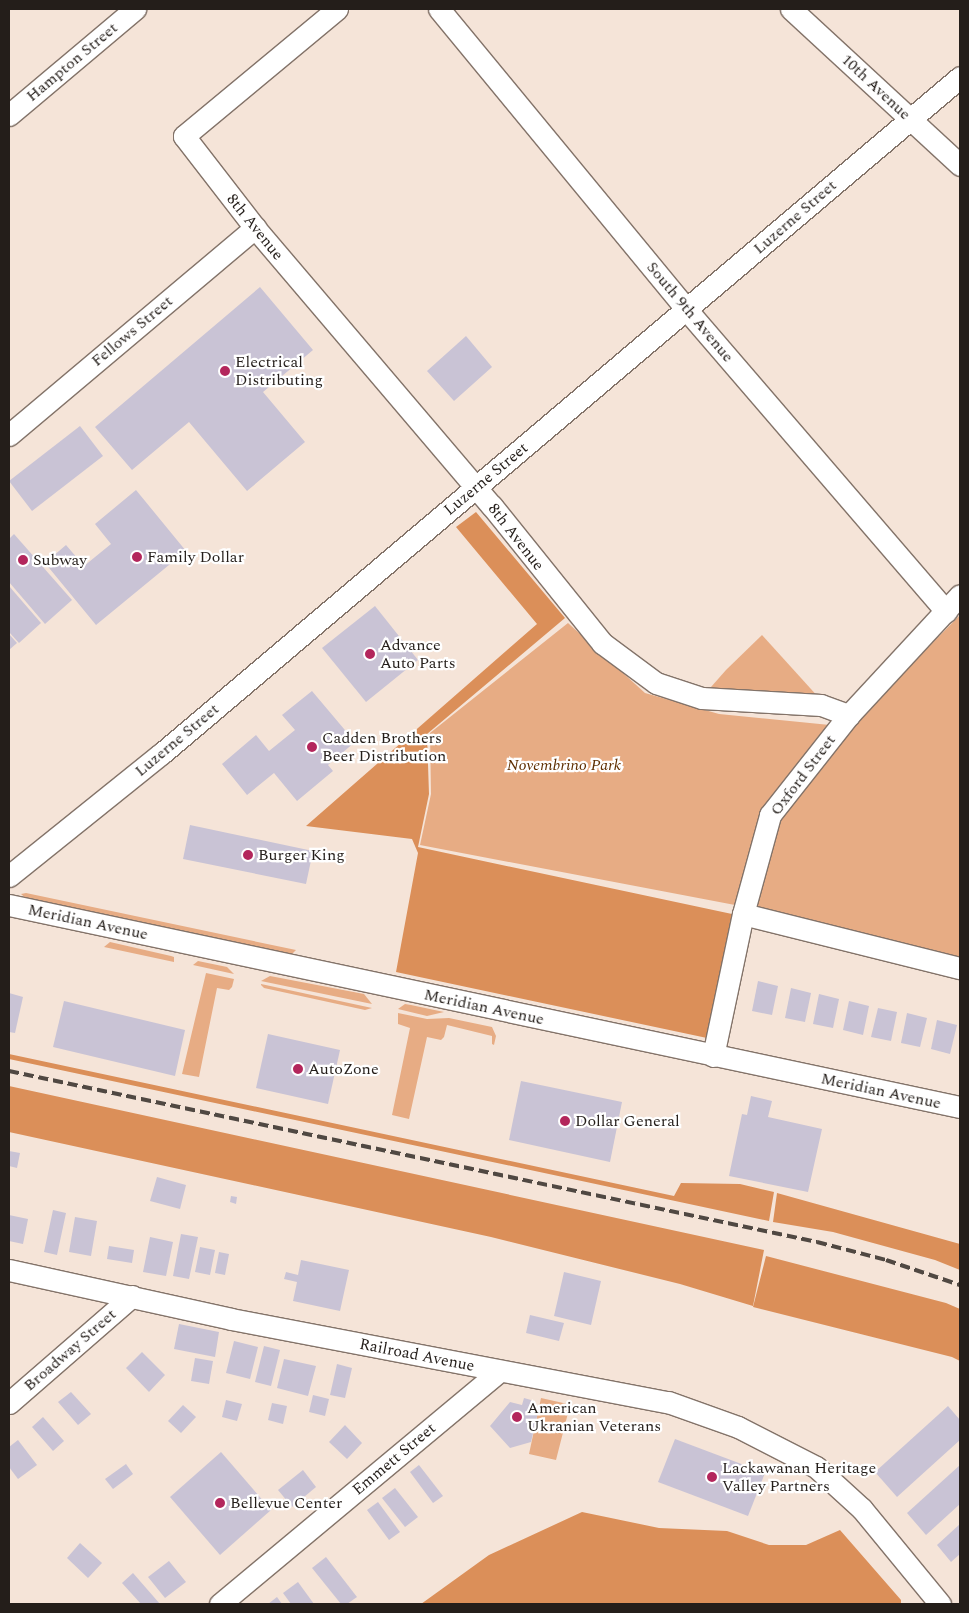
<!DOCTYPE html>
<html>
<head>
<meta charset="utf-8">
<style>
  body { margin:0 }
  #map { position:relative; width:969px; height:1613px; overflow:hidden; background:#f5e4d8; font-family:Spectral,serif }
  div>[style] { position:absolute }
  .green>* { inset:0; background:#e7ac84 }
  .forest>* { inset:0; background:#db8f59 }
  .building>* { inset:0; background:#c9c3d5 }
  .roads { filter:drop-shadow(1px 0 #837369) drop-shadow(-1px 0 #837369) drop-shadow(0 1px #837369) drop-shadow(0 -1px #837369) }
  .minor>* { height:21px; margin:-10.5px; padding:0 10.5px; transform-origin:10.5px; border-radius:10.5px; background:#fff }
  .rail>* { height:4px; margin-top:-2px; transform-origin:0; background:repeating-linear-gradient(90deg,#504842 0 10px,transparent 0 15px) }
  .dots>* { width:14px; height:14px; translate:-50% -50%; box-sizing:border-box; border:2px solid #fff; border-radius:50% }
  span { translate:-50% -50%; white-space:nowrap; text-align:center; line-height:1.15; -webkit-text-stroke:4.5px #fff; paint-order:stroke }
  .street-label { font-size:16px; color:#241e1a }
  .poi-label { font-size:16px; color:#241e1a }
  .left { translate:0 -50%; text-align:left }
  .park-label { font-size:16px; color:#5e2e01; font-style:italic }
  .frame { position:absolute; inset:0; border:10px solid #241e1a; pointer-events:none }
</style>
</head>
<body>
<div id="map">
  <div class="green">
    <i style="clip-path:polygon(960px 615px,960px 959px,756px 909px,420px 845px,431px 794px,430px 733px,568px 623px,645px 693px,719px 714px,850px 727px)"></i>
    <i style="clip-path:polygon(762px 635px,820px 699px,713px 689px,711px 687px,726px 670px)"></i>
    <i style="clip-path:polygon(26px 893px,296px 950px,292px 954px,28px 900px,21px 894px)"></i>
    <i style="clip-path:polygon(110px 942px,171px 956px,174px 957px,174px 962px,104px 947px)"></i>
    <i style="clip-path:polygon(198px 961px,227px 967px,234px 974px,193px 965px)"></i>
    <i style="clip-path:polygon(206px 973px,234px 979px,232px 987px,229px 990px,217px 988px,199px 1077px,182px 1074px)"></i>
    <i style="clip-path:polygon(270px 976px,364px 994px,372px 1004px,261px 981px)"></i>
    <i style="clip-path:polygon(261px 985px,261px 984px,372px 1008px,365px 1010px,264px 988px)"></i>
    <i style="clip-path:polygon(405px 1004px,411px 1005px,444px 1012px,427px 1016px,398px 1009px)"></i>
    <i style="clip-path:polygon(398px 1013px,427px 1019px,449px 1018px,492px 1027px,496px 1036px,494px 1045px,492px 1044px,492px 1036px,447px 1025px,444px 1037px,441px 1040px,427px 1037px,409px 1119px,392px 1115px,410px 1028px,398px 1024px)"></i>
    <i style="clip-path:polygon(541px 1398px,581px 1407px,579px 1415px,568px 1413px,556px 1460px,529px 1454px)"></i>
  </div>
  <div class="forest">
    <i style="clip-path:polygon(476px 512px,565px 618px,427px 734px,429px 794px,418px 847px,732px 914px,707px 1038px,396px 972px,418px 853px,412px 839px,306px 826px,537px 624px,456px 527px)"></i>
    <i style="clip-path:polygon(9px 1054px,674px 1196px,681px 1183px,740px 1184px,774px 1192px,769px 1221px,9px 1059px)"></i>
    <i style="clip-path:polygon(9px 1086px,764px 1250px,753px 1306px,680px 1284px,491px 1237px,9px 1132px)"></i>
    <i style="clip-path:polygon(777px 1193px,960px 1244px,960px 1270px,935px 1260px,833px 1232px,773px 1222px)"></i>
    <i style="clip-path:polygon(766px 1256px,946px 1303px,960px 1309px,960px 1361px,952px 1357px,753px 1307px)"></i>
    <i style="clip-path:polygon(582px 1512px,659px 1528px,727px 1531px,769px 1545px,806px 1545px,840px 1530px,901px 1600px,901px 1604px,421px 1604px,489px 1555px)"></i>
  </div>
  <div class="building">
    <i style="clip-path:polygon(260px 287px,313px 350px,263px 392px,305px 442px,247px 491px,189px 422px,132px 470px,95px 427px)"></i>
    <i style="clip-path:polygon(466px 336px,492px 367px,454px 401px,427px 371px)"></i>
    <i style="clip-path:polygon(80px 426px,103px 456px,32px 511px,9px 481px)"></i>
    <i style="clip-path:polygon(136px 490px,186px 551px,96px 625px,45px 563px,66px 545px,84px 566px,111px 544px,95px 524px)"></i>
    <i style="clip-path:polygon(14px 534px,72px 600px,45px 624px,9px 582px,9px 539px)"></i>
    <i style="clip-path:polygon(9px 586px,41px 623px,19px 643px,9px 632px)"></i>
    <i style="clip-path:polygon(375px 606px,418px 660px,366px 702px,322px 648px)"></i>
    <i style="clip-path:polygon(9px 634px,17px 643px,9px 650px)"></i>
    <i style="clip-path:polygon(312px 691px,355px 742px,328px 765px,333px 771px,297px 801px,274px 773px,247px 795px,222px 764px,256px 735px,269px 751px,295px 730px,282px 715px)"></i>
    <i style="clip-path:polygon(190px 825px,313px 851px,306px 884px,183px 859px)"></i>
    <i style="clip-path:polygon(758px 981px,778px 986px,772px 1015px,752px 1011px)"></i>
    <i style="clip-path:polygon(791px 988px,811px 993px,805px 1022px,785px 1018px)"></i>
    <i style="clip-path:polygon(9px 993px,23px 997px,15px 1033px,9px 1032px)"></i>
    <i style="clip-path:polygon(819px 994px,839px 999px,833px 1028px,813px 1024px)"></i>
    <i style="clip-path:polygon(64px 1001px,185px 1030px,175px 1076px,53px 1047px)"></i>
    <i style="clip-path:polygon(849px 1001px,869px 1006px,863px 1035px,843px 1030px)"></i>
    <i style="clip-path:polygon(878px 1008px,897px 1012px,891px 1041px,871px 1037px)"></i>
    <i style="clip-path:polygon(907px 1013px,927px 1018px,920px 1047px,901px 1043px)"></i>
    <i style="clip-path:polygon(937px 1020px,957px 1025px,950px 1054px,931px 1049px)"></i>
    <i style="clip-path:polygon(268px 1034px,340px 1050px,328px 1104px,256px 1088px)"></i>
    <i style="clip-path:polygon(521px 1081px,622px 1102px,610px 1162px,509px 1140px)"></i>
    <i style="clip-path:polygon(751px 1096px,772px 1101px,768px 1117px,822px 1129px,808px 1192px,729px 1176px,742px 1114px,747px 1115px)"></i>
    <i style="clip-path:polygon(9px 1151px,20px 1153px,17px 1168px,9px 1166px)"></i>
    <i style="clip-path:polygon(157px 1177px,186px 1185px,180px 1209px,150px 1201px)"></i>
    <i style="clip-path:polygon(231px 1196px,237px 1197px,236px 1204px,230px 1202px)"></i>
    <i style="clip-path:polygon(53px 1210px,66px 1213px,57px 1255px,44px 1252px)"></i>
    <i style="clip-path:polygon(9px 1215px,28px 1219px,23px 1244px,9px 1241px)"></i>
    <i style="clip-path:polygon(75px 1217px,97px 1221px,91px 1256px,69px 1252px)"></i>
    <i style="clip-path:polygon(181px 1234px,198px 1237px,189px 1279px,173px 1276px)"></i>
    <i style="clip-path:polygon(150px 1237px,173px 1242px,166px 1276px,143px 1272px)"></i>
    <i style="clip-path:polygon(109px 1246px,134px 1250px,132px 1263px,107px 1259px)"></i>
    <i style="clip-path:polygon(200px 1247px,215px 1250px,210px 1275px,195px 1272px)"></i>
    <i style="clip-path:polygon(219px 1252px,229px 1254px,225px 1275px,215px 1273px)"></i>
    <i style="clip-path:polygon(301px 1260px,349px 1270px,340px 1311px,293px 1301px,297px 1282px,284px 1279px,286px 1272px,298px 1275px)"></i>
    <i style="clip-path:polygon(564px 1272px,601px 1281px,591px 1325px,554px 1316px)"></i>
    <i style="clip-path:polygon(530px 1315px,564px 1323px,559px 1341px,526px 1333px)"></i>
    <i style="clip-path:polygon(179px 1324px,219px 1332px,215px 1357px,174px 1349px)"></i>
    <i style="clip-path:polygon(234px 1341px,258px 1347px,250px 1379px,226px 1373px)"></i>
    <i style="clip-path:polygon(264px 1346px,280px 1350px,271px 1386px,255px 1382px)"></i>
    <i style="clip-path:polygon(142px 1352px,165px 1375px,149px 1392px,126px 1368px)"></i>
    <i style="clip-path:polygon(195px 1358px,213px 1361px,209px 1384px,191px 1381px)"></i>
    <i style="clip-path:polygon(284px 1359px,316px 1366px,308px 1396px,277px 1388px)"></i>
    <i style="clip-path:polygon(337px 1364px,352px 1368px,345px 1398px,330px 1395px)"></i>
    <i style="clip-path:polygon(71px 1392px,91px 1414px,78px 1425px,58px 1402px)"></i>
    <i style="clip-path:polygon(313px 1395px,329px 1399px,325px 1416px,309px 1412px)"></i>
    <i style="clip-path:polygon(524px 1398px,531px 1400px,530px 1406px,539px 1408px,531px 1442px,510px 1448px,490px 1426px,510px 1402px,522px 1405px)"></i>
    <i style="clip-path:polygon(226px 1400px,242px 1404px,237px 1421px,222px 1417px)"></i>
    <i style="clip-path:polygon(272px 1403px,287px 1406px,283px 1424px,268px 1420px)"></i>
    <i style="clip-path:polygon(183px 1405px,196px 1417px,181px 1433px,168px 1421px)"></i>
    <i style="clip-path:polygon(948px 1406px,960px 1420px,960px 1440px,897px 1497px,875px 1472px)"></i>
    <i style="clip-path:polygon(43px 1417px,64px 1441px,53px 1451px,32px 1427px)"></i>
    <i style="clip-path:polygon(345px 1425px,362px 1443px,347px 1459px,329px 1442px)"></i>
    <i style="clip-path:polygon(675px 1439px,765px 1473px,748px 1516px,658px 1482px)"></i>
    <i style="clip-path:polygon(18px 1440px,37px 1465px,18px 1479px,9px 1467px,9px 1447px)"></i>
    <i style="clip-path:polygon(221px 1452px,271px 1510px,220px 1555px,170px 1497px)"></i>
    <i style="clip-path:polygon(126px 1464px,133px 1474px,113px 1489px,105px 1479px)"></i>
    <i style="clip-path:polygon(419px 1465px,443px 1496px,433px 1503px,410px 1472px)"></i>
    <i style="clip-path:polygon(960px 1465px,960px 1504px,926px 1535px,907px 1513px)"></i>
    <i style="clip-path:polygon(303px 1470px,316px 1487px,292px 1507px,278px 1490px)"></i>
    <i style="clip-path:polygon(395px 1488px,418px 1517px,405px 1527px,382px 1498px)"></i>
    <i style="clip-path:polygon(378px 1502px,400px 1532px,389px 1540px,367px 1510px)"></i>
    <i style="clip-path:polygon(960px 1524px,960px 1554px,951px 1562px,937px 1545px)"></i>
    <i style="clip-path:polygon(80px 1543px,102px 1563px,88px 1578px,67px 1558px)"></i>
    <i style="clip-path:polygon(326px 1557px,357px 1597px,347px 1604px,341px 1604px,312px 1568px)"></i>
    <i style="clip-path:polygon(169px 1561px,186px 1582px,165px 1598px,148px 1577px)"></i>
    <i style="clip-path:polygon(133px 1573px,160px 1604px,141px 1604px,122px 1583px)"></i>
    <i style="clip-path:polygon(298px 1582px,314px 1604px,291px 1604px,283px 1593px)"></i>
    <i style="clip-path:polygon(277px 1597px,282px 1604px,268px 1604px)"></i>
  </div>
  <div class="roads">
    <div class="minor">
      <i style="left:337px;top:9px;width:199px;rotate:140.3deg"></i>
      <i style="left:184px;top:136px;width:116px;rotate:52.3deg"></i>
      <i style="left:255px;top:228px;width:365px;rotate:49.6deg"></i>
      <i style="left:492px;top:506px;width:176px;rotate:51.2deg"></i>
      <i style="left:602px;top:643px;width:67px;rotate:36.5deg"></i>
      <i style="left:656px;top:683px;width:48px;rotate:18.1deg"></i>
      <i style="left:702px;top:698px;width:119px;rotate:3.4deg"></i>
      <i style="left:821px;top:705px;width:30px;rotate:20deg"></i>
      <i style="left:439px;top:9px;width:389px;rotate:50.5deg"></i>
      <i style="left:686px;top:309px;width:399px;rotate:49.3deg"></i>
      <i style="left:791px;top:9px;width:230px;rotate:42.7deg"></i>
      <i style="left:9px;top:115px;width:165px;rotate:-40.1deg"></i>
      <i style="left:9px;top:435px;width:322px;rotate:-40.1deg"></i>
      <i style="left:9px;top:876px;width:195px;rotate:-38.8deg"></i>
      <i style="left:161px;top:754px;width:1047px;rotate:-40.27deg"></i>
      <i style="left:9px;top:905px;width:972px;rotate:11.99deg"></i>
      <i style="left:743px;top:914px;width:224px;rotate:14deg"></i>
      <i style="left:713px;top:1056px;width:145px;rotate:-78.1deg"></i>
      <i style="left:743px;top:914px;width:103px;rotate:-74.7deg"></i>
      <i style="left:770px;top:815px;width:127px;rotate:-51.7deg"></i>
      <i style="left:849px;top:715px;width:163px;rotate:-47.2deg"></i>
      <i style="left:9px;top:1270px;width:227px;rotate:12.4deg"></i>
      <i style="left:231px;top:1319px;width:445px;rotate:10.8deg"></i>
      <i style="left:668px;top:1402px;width:74px;rotate:19.7deg"></i>
      <i style="left:738px;top:1427px;width:88px;rotate:27.1deg"></i>
      <i style="left:816px;top:1467px;width:62px;rotate:42.4deg"></i>
      <i style="left:862px;top:1509px;width:123px;rotate:50.6deg"></i>
      <i style="left:9px;top:1403px;width:163px;rotate:-41deg"></i>
      <i style="left:220px;top:1604px;width:364px;rotate:-39.8deg"></i>
    </div>
  </div>
  <div class="rail">
    <i style="left:9px;top:1071px;width:826px;rotate:11.95deg"></i>
    <i style="left:817px;top:1242px;width:71px;rotate:14.6deg"></i>
    <i style="left:886px;top:1260px;width:78px;rotate:18.7deg"></i>
  </div>
  <div class="dots">
    <i style="left:225px;top:371px;background:#b3265c"></i>
    <i style="left:137px;top:557px;background:#b3265c"></i>
    <i style="left:23px;top:560px;background:#b3265c"></i>
    <i style="left:370px;top:654px;background:#b3265c"></i>
    <i style="left:312px;top:747px;background:#b3265c"></i>
    <i style="left:248px;top:855px;background:#b3265c"></i>
    <i style="left:298px;top:1069px;background:#b3265c"></i>
    <i style="left:565px;top:1121px;background:#b3265c"></i>
    <i style="left:517px;top:1417px;background:#b3265c"></i>
    <i style="left:712px;top:1477px;background:#b3265c"></i>
    <i style="left:220px;top:1503px;background:#b3265c"></i>
  </div>
  <div class="street-label">
    <span style="left:72px;top:62px;rotate:-40deg">Hampton Street</span>
    <span style="left:876px;top:87px;rotate:43deg">10th Avenue</span>
    <span style="left:795px;top:217px;rotate:-41deg">Luzerne Street</span>
    <span style="left:255px;top:227px;rotate:51deg">8th Avenue</span>
    <span style="left:690px;top:312px;rotate:50deg">South 9th Avenue</span>
    <span style="left:132px;top:331px;rotate:-40deg">Fellows Street</span>
    <span style="left:486px;top:479px;rotate:-40deg">Luzerne Street</span>
    <span style="left:516px;top:537px;rotate:52deg">8th Avenue</span>
    <span style="left:177px;top:740px;rotate:-40deg">Luzerne Street</span>
    <span style="left:803px;top:775px;rotate:-53deg">Oxford Street</span>
    <span style="left:88px;top:922px;rotate:12deg">Meridian Avenue</span>
    <span style="left:484px;top:1007px;rotate:12deg">Meridian Avenue</span>
    <span style="left:881px;top:1091px;rotate:12deg">Meridian Avenue</span>
    <span style="left:70px;top:1350px;rotate:-41deg">Broadway Street</span>
    <span style="left:417px;top:1355px;rotate:11deg">Railroad Avenue</span>
    <span style="left:394px;top:1459px;rotate:-40deg">Emmett Street</span>
  </div>
  <div class="poi-label">
    <span class="left" style="left:235px;top:371px">Electrical<br>Distributing</span>
    <span class="left" style="left:147px;top:557px">Family Dollar</span>
    <span class="left" style="left:33px;top:560px">Subway</span>
    <span class="left" style="left:380px;top:654px">Advance<br>Auto Parts</span>
    <span class="left" style="left:322px;top:747px">Cadden Brothers<br>Beer Distribution</span>
    <span class="left" style="left:258px;top:855px">Burger King</span>
    <span class="left" style="left:308px;top:1069px">AutoZone</span>
    <span class="left" style="left:575px;top:1121px">Dollar General</span>
    <span class="left" style="left:527px;top:1417px">American<br>Ukranian Veterans</span>
    <span class="left" style="left:722px;top:1477px">Lackawanan Heritage<br>Valley Partners</span>
    <span class="left" style="left:230px;top:1503px">Bellevue Center</span>
  </div>
  <div class="park-label">
    <span style="left:564px;top:765px">Novembrino Park</span>
  </div>
  <div class="frame"></div>
</div>
</body>
</html>
